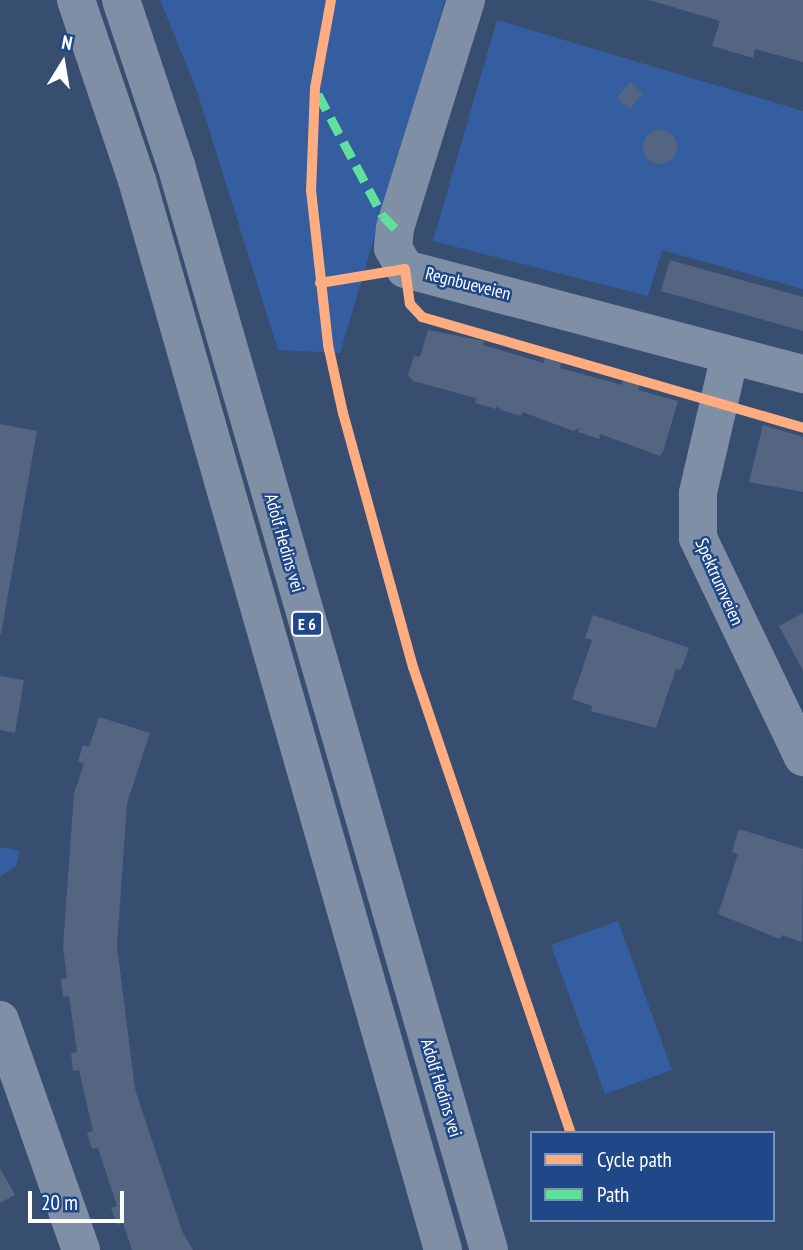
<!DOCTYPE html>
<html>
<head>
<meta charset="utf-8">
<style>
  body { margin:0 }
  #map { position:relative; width:803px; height:1250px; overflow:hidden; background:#384e71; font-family:"PT Sans Narrow",sans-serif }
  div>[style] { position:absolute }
  .green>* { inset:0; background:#345e9f }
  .building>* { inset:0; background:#546582 }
  .round { border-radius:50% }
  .minor>* { height:38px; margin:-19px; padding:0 19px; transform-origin:19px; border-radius:19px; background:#7f8fa6 }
  .highway>* { height:38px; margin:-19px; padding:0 19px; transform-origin:19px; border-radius:19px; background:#7f8fa5 }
  .quiet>* { height:9px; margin-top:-4.5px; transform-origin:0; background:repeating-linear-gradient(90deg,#60e19b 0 18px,transparent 0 27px) }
  .cycleway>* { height:10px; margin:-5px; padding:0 5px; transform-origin:5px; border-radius:5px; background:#ffac80 }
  span { translate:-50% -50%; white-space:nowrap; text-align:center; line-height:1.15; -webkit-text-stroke:5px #204889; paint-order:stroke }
  .shield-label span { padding:2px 5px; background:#204889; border:2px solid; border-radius:5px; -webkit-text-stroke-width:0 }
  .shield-label { font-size:16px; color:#fff; font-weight:700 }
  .street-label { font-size:18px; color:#fff }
  .legend { position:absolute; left:530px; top:1131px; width:245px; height:91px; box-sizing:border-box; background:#204889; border:2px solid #7991b8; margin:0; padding:9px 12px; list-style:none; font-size:21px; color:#fff }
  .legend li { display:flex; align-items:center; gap:14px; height:35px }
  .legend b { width:35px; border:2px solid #7991b8 }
  .north { position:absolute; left:28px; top:28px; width:70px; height:70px; -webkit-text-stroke:5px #204889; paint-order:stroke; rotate:11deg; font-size:19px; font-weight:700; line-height:28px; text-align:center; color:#fff }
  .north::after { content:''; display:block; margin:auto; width:24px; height:32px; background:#fff; clip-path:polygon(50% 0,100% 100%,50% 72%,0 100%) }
  .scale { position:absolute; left:28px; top:1191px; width:96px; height:32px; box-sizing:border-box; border:4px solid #fff; border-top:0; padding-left:9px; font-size:21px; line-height:24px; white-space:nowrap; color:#fff; -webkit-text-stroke:5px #204889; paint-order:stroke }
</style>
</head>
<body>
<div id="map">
  <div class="green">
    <i style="clip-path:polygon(160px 0,445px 0,340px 353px,278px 350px,197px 91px)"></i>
    <i style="clip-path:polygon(497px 20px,803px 111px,803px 289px,662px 250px,648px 296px,433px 241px)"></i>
    <i style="clip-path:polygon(0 847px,20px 851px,16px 866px,0 877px)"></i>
    <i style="clip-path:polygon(618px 921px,672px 1070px,605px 1094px,551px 945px)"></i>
  </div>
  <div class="building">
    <i style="clip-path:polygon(649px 0,803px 0,803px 62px,755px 49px,753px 58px,712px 46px,720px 21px)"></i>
    <i style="clip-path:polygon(630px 82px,643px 93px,630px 109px,616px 98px)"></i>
    <i class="round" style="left:643px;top:130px;width:34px;height:34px"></i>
    <i style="clip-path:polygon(670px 260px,803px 297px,803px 331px,661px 291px)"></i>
    <i style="clip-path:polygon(428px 330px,484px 341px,483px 345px,544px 363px,545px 358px,561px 363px,560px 368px,622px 385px,623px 380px,632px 383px,640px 385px,638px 390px,678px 401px,663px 452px,660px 456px,600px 434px,599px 439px,578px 432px,580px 428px,573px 431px,523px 412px,521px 416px,501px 410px,497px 405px,496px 409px,475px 403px,476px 398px,413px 381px,408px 375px,414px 356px,420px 357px)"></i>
    <i style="clip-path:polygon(0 424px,37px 431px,1px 634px,0 634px)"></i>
    <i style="clip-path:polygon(763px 425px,803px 437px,803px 492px,749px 482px)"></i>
    <i style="clip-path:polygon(803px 613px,803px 671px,779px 626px)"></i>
    <i style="clip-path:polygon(593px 615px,689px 648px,681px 670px,676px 669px,656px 728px,591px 711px,592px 706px,572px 699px,592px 640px,585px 638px)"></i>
    <i style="clip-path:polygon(0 676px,24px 680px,15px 733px,0 730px)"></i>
    <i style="clip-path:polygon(99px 717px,150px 733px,127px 803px,117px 946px,135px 1089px,182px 1231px,193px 1250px,132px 1250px,123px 1223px,117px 1225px,111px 1208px,117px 1206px,98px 1148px,92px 1149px,87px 1133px,93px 1131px,79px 1070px,73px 1071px,71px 1053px,77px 1052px,69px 996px,63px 997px,61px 979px,67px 978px,63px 947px,74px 793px,84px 764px,78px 761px,83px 745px,89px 747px)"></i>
    <i style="clip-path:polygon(739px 829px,803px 849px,802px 942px,782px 935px,780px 939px,718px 914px,738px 854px,732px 852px)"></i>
    <i style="clip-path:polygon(0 1168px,15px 1195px,0 1203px)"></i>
  </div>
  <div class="minor">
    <i style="left:466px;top:0;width:239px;rotate:107.3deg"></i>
    <i style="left:395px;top:228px;width:20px;rotate:96deg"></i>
    <i style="left:393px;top:248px;width:24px;rotate:60deg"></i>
    <i style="left:405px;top:269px;width:412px;rotate:14.8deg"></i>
    <i style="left:730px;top:355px;width:142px;rotate:103.1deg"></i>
    <i style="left:698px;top:493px;width:45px;rotate:90deg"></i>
    <i style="left:698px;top:538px;width:243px;rotate:64.4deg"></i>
    <i style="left:0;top:1020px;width:244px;rotate:70.6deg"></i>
  </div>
  <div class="highway">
    <i style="left:76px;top:0;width:190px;rotate:71.3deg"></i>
    <i style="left:137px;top:180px;width:1113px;rotate:74.04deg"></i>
    <i style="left:121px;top:0;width:174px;rotate:71.6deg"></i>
    <i style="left:176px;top:165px;width:1129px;rotate:73.91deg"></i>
  </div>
  <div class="quiet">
    <i style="left:318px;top:94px;width:138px;rotate:62deg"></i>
    <i style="left:383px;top:216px;width:17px;rotate:45deg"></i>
  </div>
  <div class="cycleway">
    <i style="left:331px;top:0;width:89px;rotate:100.3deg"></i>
    <i style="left:315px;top:88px;width:102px;rotate:92.2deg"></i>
    <i style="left:311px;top:190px;width:156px;rotate:83.7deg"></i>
    <i style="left:328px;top:345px;width:70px;rotate:77.6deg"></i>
    <i style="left:343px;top:413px;width:263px;rotate:74.6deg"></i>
    <i style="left:413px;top:667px;width:492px;rotate:71.3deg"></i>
    <i style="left:320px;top:283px;width:86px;rotate:-9.4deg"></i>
    <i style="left:405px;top:269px;width:35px;rotate:82deg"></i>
    <i style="left:410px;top:304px;width:18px;rotate:47deg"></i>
    <i style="left:422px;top:317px;width:397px;rotate:16.2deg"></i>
  </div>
  <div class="shield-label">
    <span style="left:307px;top:624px">E 6</span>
  </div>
  <div class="street-label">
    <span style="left:468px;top:284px;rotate:14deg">Regnbueveien</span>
    <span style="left:284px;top:543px;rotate:74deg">Adolf Hedins vei</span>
    <span style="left:719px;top:582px;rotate:66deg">Spektrumveien</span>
    <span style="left:441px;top:1088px;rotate:73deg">Adolf Hedins vei</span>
  </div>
  <ul class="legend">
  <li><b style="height:9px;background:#ffac80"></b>Cycle path</li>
  <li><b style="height:9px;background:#60e19b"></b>Path</li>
  </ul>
  <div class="north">N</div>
  <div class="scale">20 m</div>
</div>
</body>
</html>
